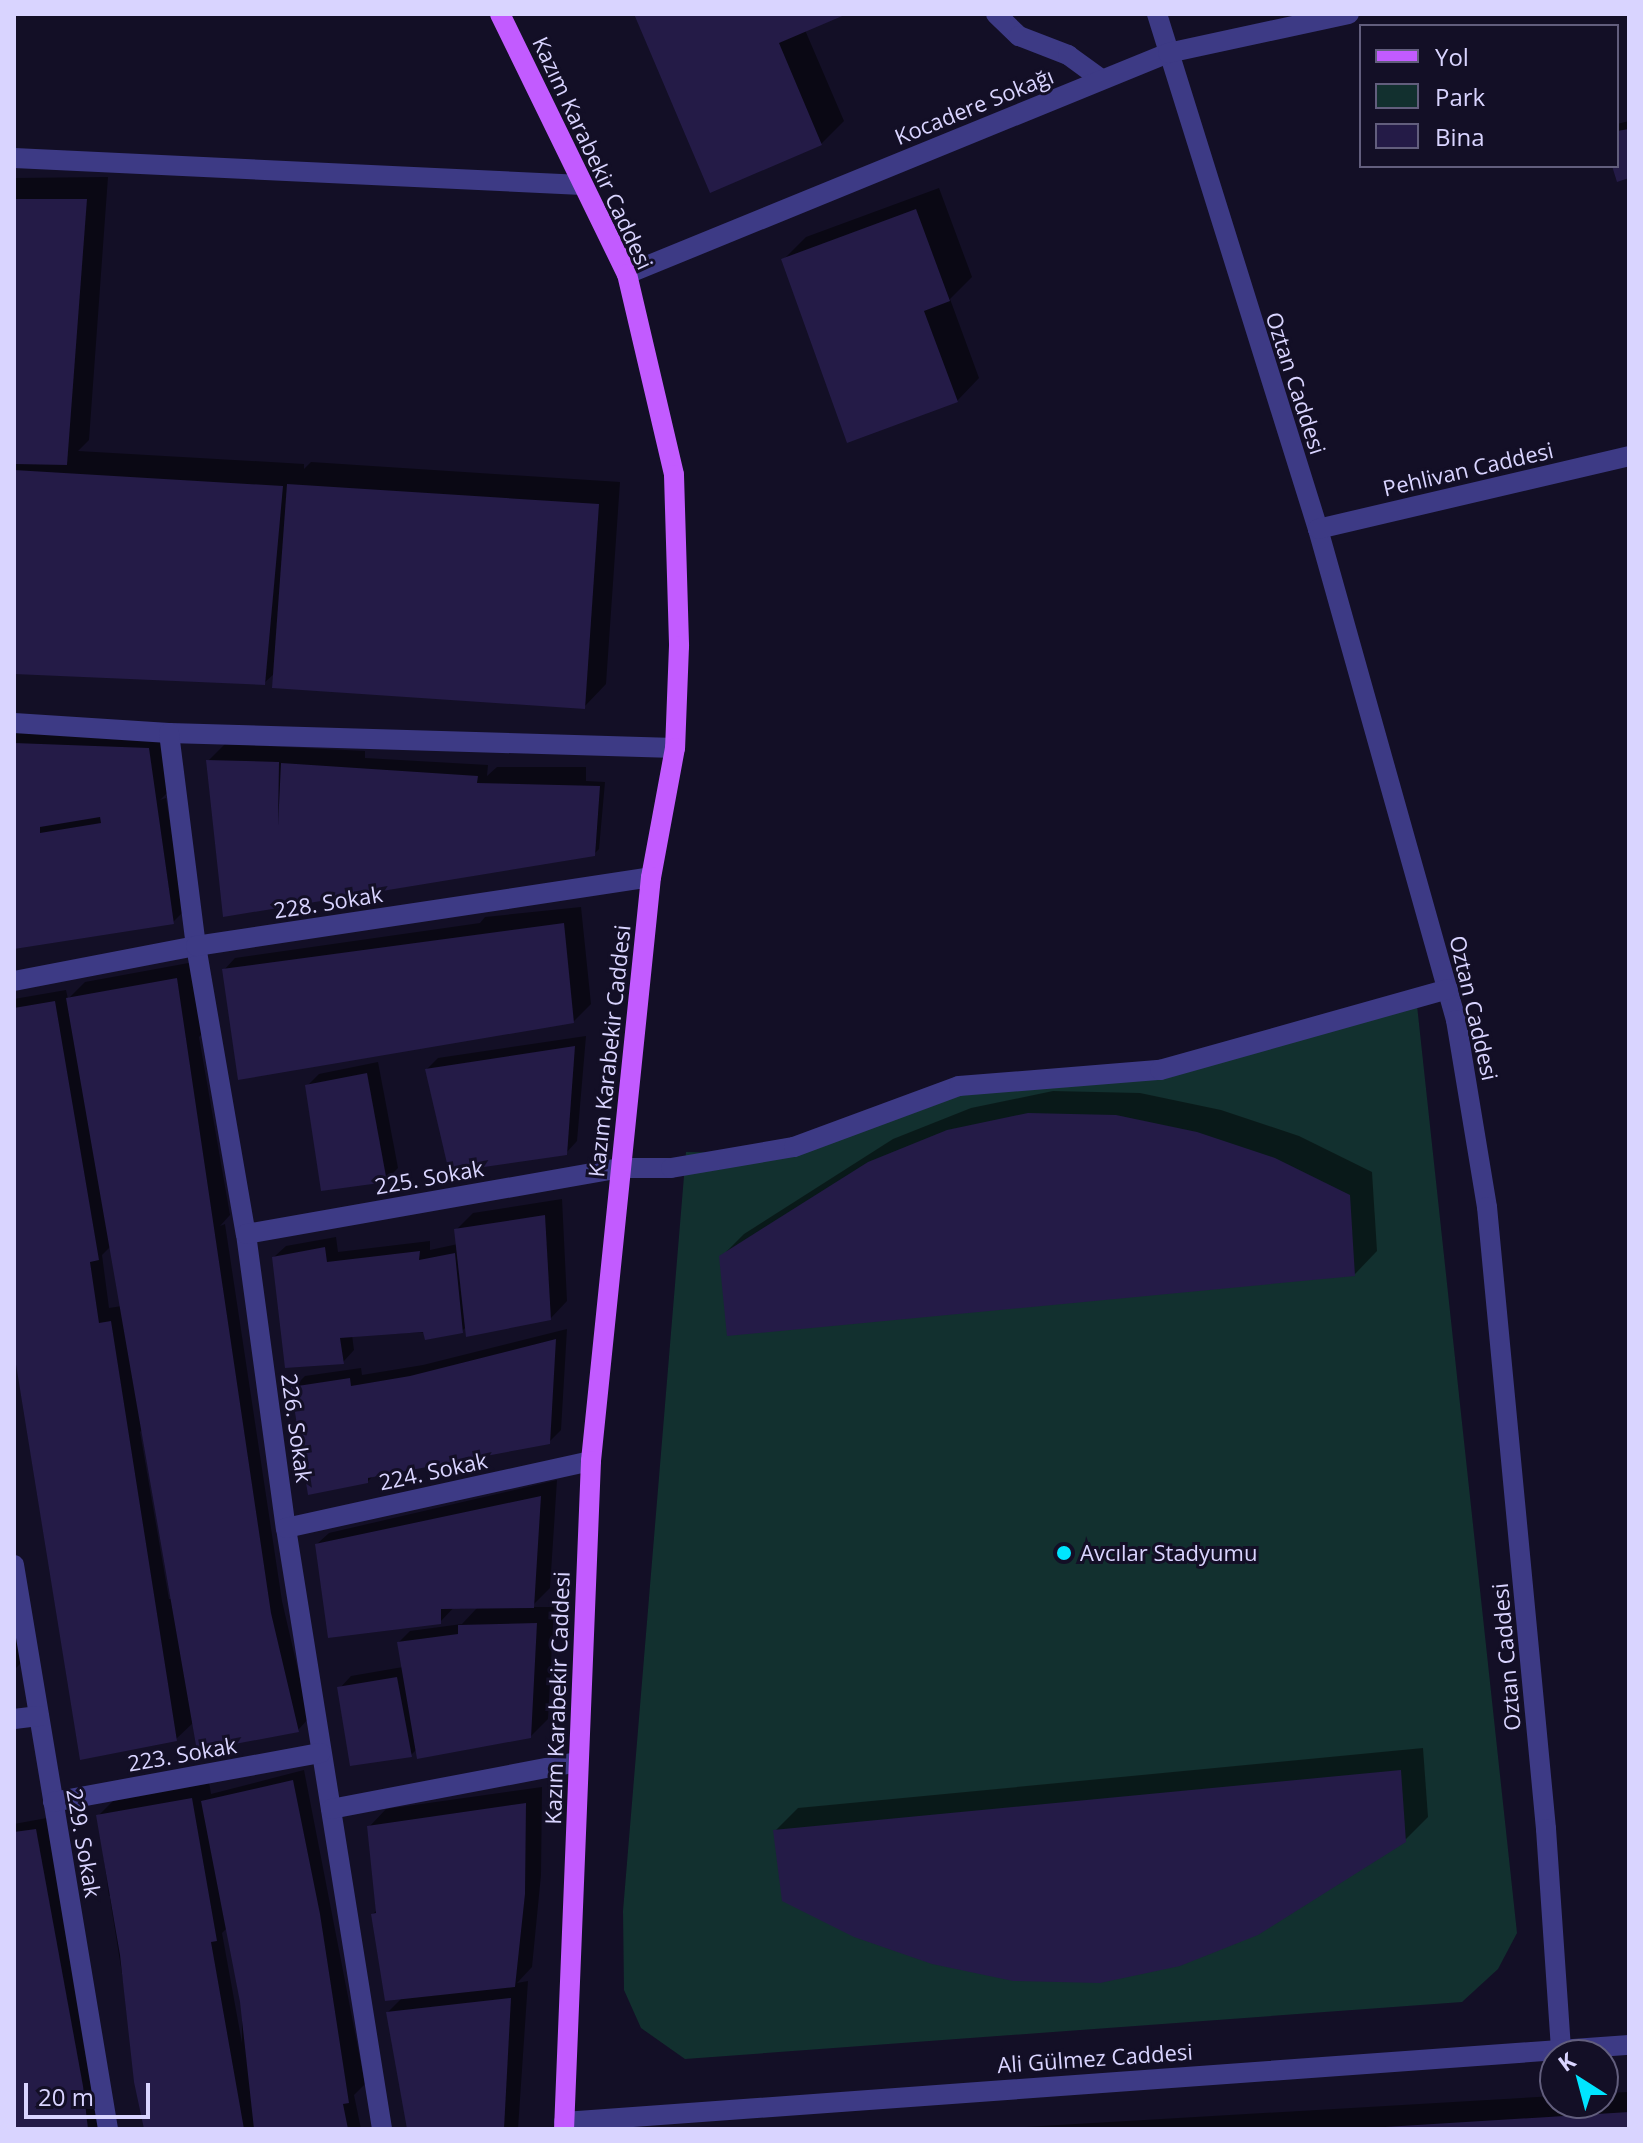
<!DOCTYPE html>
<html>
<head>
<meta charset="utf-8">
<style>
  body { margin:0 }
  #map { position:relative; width:1643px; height:2143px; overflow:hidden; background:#130f26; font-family:"Open Sans",sans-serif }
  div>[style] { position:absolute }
  .green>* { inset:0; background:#12302f }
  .shadow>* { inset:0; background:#0007 }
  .building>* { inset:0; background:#241b47 }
  .minor>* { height:20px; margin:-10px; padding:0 10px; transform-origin:10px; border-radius:10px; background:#3d3a85 }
  .major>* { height:20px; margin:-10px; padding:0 10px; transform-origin:10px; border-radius:10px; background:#c25bff }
  .dots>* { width:22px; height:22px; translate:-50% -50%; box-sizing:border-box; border:4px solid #130f26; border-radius:50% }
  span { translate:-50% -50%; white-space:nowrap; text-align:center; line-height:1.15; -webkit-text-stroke:6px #130f26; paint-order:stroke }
  .street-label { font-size:22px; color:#d9d4ff }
  .poi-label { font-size:22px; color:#d9d4ff }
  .left { translate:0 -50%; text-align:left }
  .frame { position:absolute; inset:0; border:16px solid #d9d4ff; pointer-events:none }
  .legend { position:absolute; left:1359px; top:24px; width:260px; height:144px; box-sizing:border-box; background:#130f26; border:2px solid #625e7d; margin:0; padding:10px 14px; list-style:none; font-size:24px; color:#d9d4ff }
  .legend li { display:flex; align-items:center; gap:16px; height:40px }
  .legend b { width:40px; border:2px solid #625e7d }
  .north { position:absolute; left:1539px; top:2039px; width:80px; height:80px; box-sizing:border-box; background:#130f26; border:2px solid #625e7d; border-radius:50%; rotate:324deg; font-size:22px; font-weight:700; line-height:32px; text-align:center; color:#d9d4ff }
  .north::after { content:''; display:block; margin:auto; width:28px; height:36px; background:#00e5ff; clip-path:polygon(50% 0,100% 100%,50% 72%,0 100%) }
  .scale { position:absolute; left:24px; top:2083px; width:126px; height:36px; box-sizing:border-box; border:4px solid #d9d4ff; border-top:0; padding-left:10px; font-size:24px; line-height:28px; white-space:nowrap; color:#d9d4ff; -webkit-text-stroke:6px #130f26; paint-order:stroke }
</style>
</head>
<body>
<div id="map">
  <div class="green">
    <i style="clip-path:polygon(1416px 996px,1517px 1933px,1498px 1969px,1462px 2002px,685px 2059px,641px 2028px,624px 1990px,623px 1911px,686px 1152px,794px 1154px,960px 1089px,1160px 1073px)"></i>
  </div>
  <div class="shadow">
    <i style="clip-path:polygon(636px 14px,841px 14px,805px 30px,844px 121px,821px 144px)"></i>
    <i style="clip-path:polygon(1629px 121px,1629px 176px,1614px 166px,1617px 124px)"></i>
    <i style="clip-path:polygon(108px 177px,89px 440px,78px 451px,304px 464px,304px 469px,311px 462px,620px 482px,606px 684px,584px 707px,276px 672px,264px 683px,14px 672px,14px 178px)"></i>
    <i style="clip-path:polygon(939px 188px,972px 277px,950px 299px,979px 378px,957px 401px,783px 260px,806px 237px)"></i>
    <i style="clip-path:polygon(14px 726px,166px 731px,171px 789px,160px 800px,166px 798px,184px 911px,173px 922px,14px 947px)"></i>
    <i style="clip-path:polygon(225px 744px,365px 751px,365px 758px,488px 765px,487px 776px,497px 767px,586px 767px,586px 781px,605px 782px,599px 849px,594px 854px,345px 892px,208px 761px)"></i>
    <i style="clip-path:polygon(581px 907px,591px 1004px,574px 1021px,224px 970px,235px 958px,480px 923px,485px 917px)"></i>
    <i style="clip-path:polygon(evenodd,194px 962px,205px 1031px,199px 1037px,230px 1215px,220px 1226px,225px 1224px,282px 1601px,309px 1718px,298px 1730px,194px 1722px,176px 1739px,67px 1661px,14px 1337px,14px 999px,66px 990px,68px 999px,85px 982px,194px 962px,112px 1245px,122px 1306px,109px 1308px,102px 1255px,112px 1245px,194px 962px,144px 1428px,173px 1599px,169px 1599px,140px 1432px,144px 1428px)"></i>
    <i style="clip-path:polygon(586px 1036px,577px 1141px,566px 1153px,427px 1069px,438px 1058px)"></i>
    <i style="clip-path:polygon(378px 1062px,398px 1168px,386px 1180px,308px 1085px,319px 1074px)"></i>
    <i style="clip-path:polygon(1053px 1091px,1140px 1093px,1221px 1110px,1299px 1136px,1372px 1172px,1377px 1251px,1355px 1274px,721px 1257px,744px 1234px,893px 1139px,971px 1108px)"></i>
    <i style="clip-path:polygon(562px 1199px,567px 1301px,550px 1319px,467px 1326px,462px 1331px,352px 1335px,354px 1350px,343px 1362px,274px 1257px,286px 1246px,336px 1237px,338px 1252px,430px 1241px,430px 1250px,458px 1244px,456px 1230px,473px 1213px)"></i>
    <i style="clip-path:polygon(567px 1329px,561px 1430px,549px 1442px,374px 1475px,368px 1481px,293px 1388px,305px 1376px,361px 1368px,362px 1375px,423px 1365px)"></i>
    <i style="clip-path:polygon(557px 1480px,550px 1588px,531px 1607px,554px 1607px,548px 1719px,531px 1736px,418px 1748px,411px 1755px,340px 1688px,351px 1676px,403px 1667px,399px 1642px,410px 1631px,462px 1624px,477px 1608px,460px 1609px,459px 1602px,440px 1622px,317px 1544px,329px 1533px)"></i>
    <i style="clip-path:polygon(14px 1591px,30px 1654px,14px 1670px)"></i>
    <i style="clip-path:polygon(1423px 1748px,1428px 1817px,1405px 1840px,775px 1831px,798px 1808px)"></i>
    <i style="clip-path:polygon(evenodd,304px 1770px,365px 2084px,354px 2095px,361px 2129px,147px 2129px,110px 1899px,115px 1895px,109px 1896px,98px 1816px,116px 1798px,209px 1782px,211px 1794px,304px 1770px,228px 1927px,242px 2001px,242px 2043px,222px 1933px,228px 1927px)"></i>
    <i style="clip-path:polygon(542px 1787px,541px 1875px,532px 1967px,517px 1983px,528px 1981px,518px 2129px,410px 2129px,388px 2012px,403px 1997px,373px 1914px,377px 1910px,369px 1827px,386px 1809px)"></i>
    <i style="clip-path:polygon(47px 1818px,102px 2129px,17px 2129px,14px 1824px)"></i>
    <i style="clip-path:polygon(1629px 2092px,1629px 2129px,990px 2129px,1555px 2096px,1555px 2103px,1603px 2103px,1603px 2093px)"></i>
  </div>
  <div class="building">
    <i style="clip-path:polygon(634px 14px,847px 14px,779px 43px,822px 145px,710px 193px)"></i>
    <i style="clip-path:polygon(1629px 129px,1629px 178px,1617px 182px,1612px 166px,1617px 166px,1617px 131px)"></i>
    <i style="clip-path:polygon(14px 199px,87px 199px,67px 465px,14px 464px)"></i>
    <i style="clip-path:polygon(916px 209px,950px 301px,924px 311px,958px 402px,847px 443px,781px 259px)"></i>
    <i style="clip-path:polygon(14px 470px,283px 486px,265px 685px,14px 674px)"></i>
    <i style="clip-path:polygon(287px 484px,599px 504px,585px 709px,272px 688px)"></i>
    <i style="clip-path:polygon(evenodd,14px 743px,149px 748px,174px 924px,14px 949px,14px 743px,100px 817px,101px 823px,40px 833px,40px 827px,100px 817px)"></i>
    <i style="clip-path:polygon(206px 760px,279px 762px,278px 826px,281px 763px,478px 776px,477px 783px,600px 786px,595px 856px,223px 917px)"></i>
    <i style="clip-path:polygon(564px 923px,574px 1023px,238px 1080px,222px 969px)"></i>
    <i style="clip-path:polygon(177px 978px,271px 1613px,299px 1732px,197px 1751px,66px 998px)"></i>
    <i style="clip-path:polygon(55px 1001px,99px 1260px,90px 1262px,99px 1323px,111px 1321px,177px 1741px,80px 1760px,14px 1352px,14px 1008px)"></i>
    <i style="clip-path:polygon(575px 1046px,567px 1155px,449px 1172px,425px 1069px)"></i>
    <i style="clip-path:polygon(367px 1073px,387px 1182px,321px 1191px,305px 1085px)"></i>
    <i style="clip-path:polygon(1028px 1113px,1116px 1115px,1197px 1132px,1275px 1158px,1350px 1195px,1355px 1276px,727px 1336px,719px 1256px,868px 1162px,947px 1130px)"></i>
    <i style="clip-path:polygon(545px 1215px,551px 1320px,466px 1337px,454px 1229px)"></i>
    <i style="clip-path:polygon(325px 1247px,327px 1262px,420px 1251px,419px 1260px,455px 1253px,463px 1333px,425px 1340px,423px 1332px,340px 1338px,344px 1364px,285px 1368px,272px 1257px)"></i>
    <i style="clip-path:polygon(556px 1339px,550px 1444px,368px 1478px,368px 1483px,308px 1495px,291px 1387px,350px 1378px,351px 1386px,410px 1376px)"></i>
    <i style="clip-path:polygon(541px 1496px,534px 1608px,441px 1609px,441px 1624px,328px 1638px,315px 1544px)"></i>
    <i style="clip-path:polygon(537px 1623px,531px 1738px,417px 1759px,397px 1642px,458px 1634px,458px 1625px)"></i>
    <i style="clip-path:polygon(397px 1677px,412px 1757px,350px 1766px,337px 1687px)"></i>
    <i style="clip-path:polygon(1401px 1770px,1406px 1842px,1258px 1935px,1180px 1966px,1100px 1983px,1013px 1981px,932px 1964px,854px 1937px,782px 1901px,773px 1830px)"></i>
    <i style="clip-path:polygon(293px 1780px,320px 1914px,349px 2103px,343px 2104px,348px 2129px,254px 2129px,240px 2002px,201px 1801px)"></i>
    <i style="clip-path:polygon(192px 1798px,217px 1941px,211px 1942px,244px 2129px,144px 2129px,134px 2082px,120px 1955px,96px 1815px)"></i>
    <i style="clip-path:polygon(526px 1803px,525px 1894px,515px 1987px,385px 2001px,371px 1914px,376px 1913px,367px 1826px)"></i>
    <i style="clip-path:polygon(36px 1829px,83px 2086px,88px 2129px,16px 2129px,14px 1832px)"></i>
    <i style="clip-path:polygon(511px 1998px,504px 2129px,407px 2129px,386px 2012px)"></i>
    <i style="clip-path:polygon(1629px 2112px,1629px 2129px,1385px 2129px,1385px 2127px)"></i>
  </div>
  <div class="minor">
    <i style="left:996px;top:14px;width:32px;rotate:44deg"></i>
    <i style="left:1019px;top:36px;width:53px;rotate:21.2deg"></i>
    <i style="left:1068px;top:55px;width:41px;rotate:36deg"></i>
    <i style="left:1157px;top:14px;width:540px;rotate:72.64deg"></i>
    <i style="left:1318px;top:529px;width:510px;rotate:74.3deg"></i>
    <i style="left:1456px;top:1020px;width:190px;rotate:80.6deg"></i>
    <i style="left:1487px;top:1207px;width:625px;rotate:84.58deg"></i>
    <i style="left:1546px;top:1829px;width:219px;rotate:86.1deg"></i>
    <i style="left:14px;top:158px;width:569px;rotate:2.72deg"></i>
    <i style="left:627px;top:274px;width:584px;rotate:-22.22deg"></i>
    <i style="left:1168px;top:53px;width:185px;rotate:-12.2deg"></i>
    <i style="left:1318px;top:529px;width:319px;rotate:-13.2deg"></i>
    <i style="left:14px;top:723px;width:155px;rotate:3.7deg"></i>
    <i style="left:169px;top:733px;width:506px;rotate:1.7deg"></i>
    <i style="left:169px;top:733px;width:215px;rotate:82.8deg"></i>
    <i style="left:196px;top:946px;width:292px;rotate:80.2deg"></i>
    <i style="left:246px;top:1234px;width:297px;rotate:82.3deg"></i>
    <i style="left:286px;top:1528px;width:609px;rotate:80.92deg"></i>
    <i style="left:14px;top:981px;width:185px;rotate:-10.9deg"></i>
    <i style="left:196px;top:946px;width:460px;rotate:-8.6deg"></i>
    <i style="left:246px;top:1234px;width:381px;rotate:-10deg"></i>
    <i style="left:621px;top:1168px;width:50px"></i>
    <i style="left:671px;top:1168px;width:125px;rotate:-9.7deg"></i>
    <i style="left:794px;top:1147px;width:176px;rotate:-20.3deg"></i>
    <i style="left:959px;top:1086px;width:202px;rotate:-4.6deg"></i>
    <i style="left:1160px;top:1070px;width:299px;rotate:-15.7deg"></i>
    <i style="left:286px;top:1528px;width:312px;rotate:-12.4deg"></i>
    <i style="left:14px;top:1565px;width:572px;rotate:80.54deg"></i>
    <i style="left:14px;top:1719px;width:25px;rotate:-7deg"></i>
    <i style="left:53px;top:1802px;width:272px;rotate:-10.4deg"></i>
    <i style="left:331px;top:1809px;width:250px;rotate:-10.8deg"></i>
    <i style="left:564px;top:2122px;width:1068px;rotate:-4.14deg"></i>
  </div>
  <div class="major">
    <i style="left:500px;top:14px;width:289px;rotate:64deg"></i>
    <i style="left:627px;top:274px;width:206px;rotate:76.8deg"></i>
    <i style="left:674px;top:475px;width:171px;rotate:88.3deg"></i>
    <i style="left:679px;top:646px;width:102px;rotate:92.2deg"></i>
    <i style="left:675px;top:748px;width:131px;rotate:100.5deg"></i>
    <i style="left:651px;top:877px;width:587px;rotate:95.87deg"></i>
    <i style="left:591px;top:1461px;width:669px;rotate:92.31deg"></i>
  </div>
  <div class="dots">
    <i style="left:1064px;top:1553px;background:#00e5ff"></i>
  </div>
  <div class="street-label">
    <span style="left:974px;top:106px;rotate:-22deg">Kocadere Sokağı</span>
    <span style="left:593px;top:153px;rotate:65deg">Kazım Karabekir Caddesi</span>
    <span style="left:1296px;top:383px;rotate:72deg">Oztan Caddesi</span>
    <span style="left:1468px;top:469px;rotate:-13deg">Pehlivan Caddesi</span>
    <span style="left:328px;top:902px;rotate:-9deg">228. Sokak</span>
    <span style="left:1474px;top:1008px;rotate:77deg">Oztan Caddesi</span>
    <span style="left:609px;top:1051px;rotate:-84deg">Kazım Karabekir Caddesi</span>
    <span style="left:429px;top:1177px;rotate:-10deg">225. Sokak</span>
    <span style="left:297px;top:1428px;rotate:82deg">226. Sokak</span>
    <span style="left:433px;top:1471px;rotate:-12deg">224. Sokak</span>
    <span style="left:1506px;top:1657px;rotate:-95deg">Oztan Caddesi</span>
    <span style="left:557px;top:1698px;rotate:-88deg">Kazım Karabekir Caddesi</span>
    <span style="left:182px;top:1754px;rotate:-10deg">223. Sokak</span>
    <span style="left:84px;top:1843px;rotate:80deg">229. Sokak</span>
    <span style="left:1095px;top:2058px;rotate:-4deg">Ali Gülmez Caddesi</span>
  </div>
  <div class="poi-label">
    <span class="left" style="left:1080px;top:1553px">Avcılar Stadyumu</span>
  </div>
  <div class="frame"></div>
  <ul class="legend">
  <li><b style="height:10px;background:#c25bff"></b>Yol</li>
  <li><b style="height:22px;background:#12302f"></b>Park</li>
  <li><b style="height:22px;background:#241b47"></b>Bina</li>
  </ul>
  <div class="north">K</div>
  <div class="scale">20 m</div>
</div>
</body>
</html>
